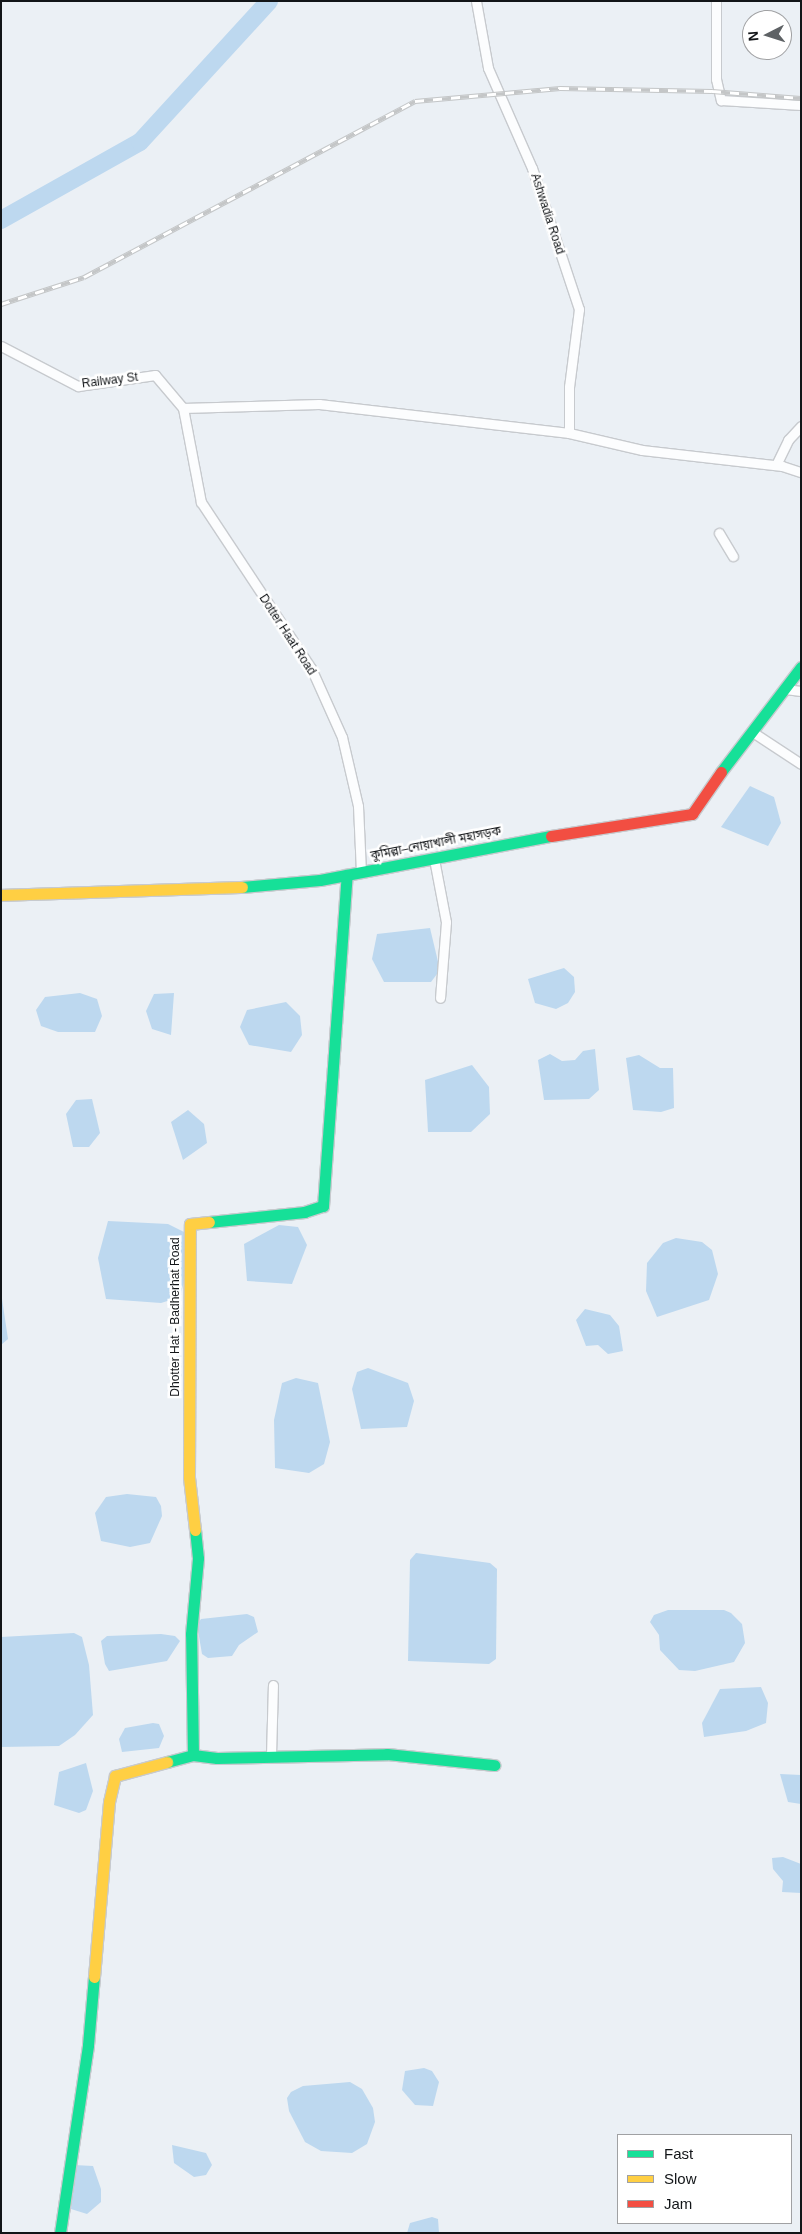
<!DOCTYPE html>
<html>
<head>
<meta charset="utf-8">
<style>
  body { margin:0 }
  #map { position:relative; width:802px; height:2234px; overflow:hidden; background:#ebf0f5; font-family:Helvetica,"Noto Sans Bengali",sans-serif }
  div>[style] { position:absolute }
  .water>* { inset:0; background:#bdd8ef }
  .river>* { height:18px; margin:-9px; padding:0 9px; transform-origin:9px; border-radius:9px; background:#bdd8ef }
  .roads { filter:drop-shadow(1px 0 #c7cace) drop-shadow(-1px 0 #c7cace) drop-shadow(0 1px #c7cace) drop-shadow(0 -1px #c7cace) }
  .street>* { height:9px; margin:-4.5px; padding:0 4.5px; transform-origin:4.5px; border-radius:4.5px; background:#fcfdfe }
  .fast>* { height:11px; margin:-5.5px; padding:0 5.5px; transform-origin:5.5px; border-radius:5.5px; background:#16e098 }
  .slow>* { height:11px; margin:-5.5px; padding:0 5.5px; transform-origin:5.5px; border-radius:5.5px; background:#ffcf43 }
  .jam>* { height:11px; margin:-5.5px; padding:0 5.5px; transform-origin:5.5px; border-radius:5.5px; background:#f24e42 }
  .rail>* { height:5px; margin-top:-2.5px; transform-origin:0; background:repeating-linear-gradient(90deg,#fff 0 9px,#c4c6c7 0 18px); box-sizing:border-box; border-block:1px solid #c4c6c7 }
  span { translate:-50% -50%; white-space:nowrap; text-align:center; line-height:1.15; -webkit-text-stroke:5px #fff; paint-order:stroke }
  .street-label { font-size:12px; color:#121518 }
  .frame { position:absolute; inset:0; border:2px solid #121518; pointer-events:none }
  .legend { position:absolute; left:617px; top:2134px; width:175px; height:90px; box-sizing:border-box; background:#fff; border:1px solid #a0a1a3; margin:0; padding:6px 9px; list-style:none; font-size:15px; color:#121518 }
  .legend li { display:flex; align-items:center; gap:10px; height:25px }
  .legend b { width:25px; border:1px solid #a0a1a3 }
  .north { position:absolute; left:742px; top:10px; width:50px; height:50px; box-sizing:border-box; background:#fff; border:1px solid #a0a1a3; border-radius:50%; rotate:265deg; font-size:14px; font-weight:700; line-height:20px; text-align:center; color:#121518 }
  .north::after { content:''; display:block; margin:auto; width:18px; height:22px; background:#5e6265; clip-path:polygon(50% 0,100% 100%,50% 72%,0 100%) }
</style>
</head>
<body>
<div id="map">
  <div class="water">
    <i style="clip-path:polygon(750px 786px,774px 797px,781px 823px,768px 846px,721px 827px)"></i>
    <i style="clip-path:polygon(430px 928px,440px 970px,431px 982px,384px 982px,372px 959px,377px 934px)"></i>
    <i style="clip-path:polygon(564px 968px,574px 977px,575px 992px,568px 1003px,556px 1009px,535px 1003px,528px 979px)"></i>
    <i style="clip-path:polygon(80px 993px,97px 999px,102px 1016px,95px 1032px,58px 1032px,41px 1026px,36px 1010px,45px 997px)"></i>
    <i style="clip-path:polygon(174px 993px,171px 1035px,152px 1029px,146px 1011px,154px 994px)"></i>
    <i style="clip-path:polygon(286px 1002px,300px 1016px,302px 1035px,291px 1052px,249px 1045px,240px 1027px,247px 1010px)"></i>
    <i style="clip-path:polygon(595px 1049px,599px 1090px,589px 1099px,544px 1100px,538px 1060px,550px 1054px,562px 1061px,575px 1060px,583px 1051px)"></i>
    <i style="clip-path:polygon(639px 1055px,660px 1068px,673px 1068px,674px 1108px,661px 1112px,633px 1110px,626px 1058px)"></i>
    <i style="clip-path:polygon(472px 1065px,489px 1087px,490px 1114px,471px 1132px,428px 1132px,425px 1080px)"></i>
    <i style="clip-path:polygon(92px 1099px,100px 1133px,89px 1147px,73px 1147px,66px 1114px,76px 1100px)"></i>
    <i style="clip-path:polygon(188px 1110px,204px 1124px,207px 1143px,183px 1160px,171px 1122px)"></i>
    <i style="clip-path:polygon(108px 1221px,168px 1224px,186px 1233px,191px 1254px,180px 1297px,161px 1303px,106px 1299px,98px 1258px)"></i>
    <i style="clip-path:polygon(279px 1225px,298px 1227px,307px 1245px,292px 1284px,247px 1281px,244px 1244px)"></i>
    <i style="clip-path:polygon(676px 1238px,702px 1242px,712px 1250px,718px 1274px,709px 1300px,657px 1317px,646px 1291px,647px 1263px,663px 1243px)"></i>
    <i style="clip-path:polygon(1px 1292px,8px 1339px,1px 1345px)"></i>
    <i style="clip-path:polygon(585px 1309px,610px 1315px,619px 1326px,623px 1351px,608px 1354px,598px 1345px,586px 1346px,576px 1320px)"></i>
    <i style="clip-path:polygon(368px 1368px,408px 1383px,414px 1401px,407px 1427px,361px 1429px,352px 1389px,357px 1372px)"></i>
    <i style="clip-path:polygon(296px 1378px,318px 1383px,330px 1442px,324px 1464px,309px 1473px,275px 1468px,274px 1420px,282px 1383px)"></i>
    <i style="clip-path:polygon(127px 1494px,156px 1497px,161px 1506px,162px 1516px,150px 1543px,130px 1547px,101px 1541px,95px 1513px,106px 1497px)"></i>
    <i style="clip-path:polygon(416px 1553px,490px 1563px,497px 1569px,496px 1659px,489px 1664px,408px 1661px,410px 1560px)"></i>
    <i style="clip-path:polygon(668px 1610px,724px 1610px,731px 1613px,742px 1624px,745px 1643px,734px 1662px,695px 1671px,679px 1670px,660px 1650px,659px 1635px,650px 1622px,654px 1615px)"></i>
    <i style="clip-path:polygon(247px 1614px,254px 1617px,258px 1632px,239px 1645px,232px 1656px,208px 1658px,202px 1654px,197px 1625px,201px 1619px)"></i>
    <i style="clip-path:polygon(74px 1633px,82px 1637px,89px 1665px,93px 1715px,75px 1735px,59px 1746px,1px 1747px,1px 1637px)"></i>
    <i style="clip-path:polygon(161px 1634px,175px 1636px,180px 1641px,167px 1661px,109px 1671px,105px 1664px,101px 1641px,107px 1636px)"></i>
    <i style="clip-path:polygon(761px 1687px,768px 1703px,766px 1723px,746px 1731px,704px 1737px,702px 1723px,720px 1689px)"></i>
    <i style="clip-path:polygon(153px 1723px,159px 1724px,164px 1736px,159px 1748px,122px 1752px,119px 1739px,125px 1728px)"></i>
    <i style="clip-path:polygon(86px 1763px,93px 1791px,86px 1810px,79px 1813px,54px 1805px,59px 1772px)"></i>
    <i style="clip-path:polygon(780px 1774px,801px 1775px,801px 1804px,788px 1802px)"></i>
    <i style="clip-path:polygon(783px 1857px,801px 1864px,801px 1893px,782px 1892px,783px 1881px,773px 1869px,772px 1858px)"></i>
    <i style="clip-path:polygon(424px 2068px,432px 2071px,439px 2082px,433px 2106px,415px 2105px,402px 2090px,405px 2071px)"></i>
    <i style="clip-path:polygon(350px 2082px,362px 2089px,373px 2108px,375px 2122px,367px 2144px,352px 2153px,321px 2151px,305px 2142px,289px 2111px,287px 2098px,291px 2092px,303px 2086px)"></i>
    <i style="clip-path:polygon(172px 2145px,206px 2153px,212px 2165px,206px 2175px,194px 2177px,174px 2163px)"></i>
    <i style="clip-path:polygon(74px 2165px,93px 2166px,101px 2189px,101px 2202px,87px 2214px,71px 2209px)"></i>
    <i style="clip-path:polygon(432px 2217px,438px 2219px,439px 2233px,407px 2233px,410px 2223px)"></i>
  </div>
  <div class="river">
    <i style="left:1px;top:220px;width:159px;rotate:-29.3deg"></i>
    <i style="left:140px;top:142px;width:191px;rotate:-47.5deg"></i>
  </div>
  <div class="roads">
    <div class="street">
      <i style="left:476px;top:1px;width:68px;rotate:79.8deg"></i>
      <i style="left:488px;top:68px;width:109px;rotate:66.3deg"></i>
      <i style="left:532px;top:168px;width:149px;rotate:71.6deg"></i>
      <i style="left:579px;top:309px;width:79px;rotate:97.3deg"></i>
      <i style="left:569px;top:387px;width:46px;rotate:90deg"></i>
      <i style="left:716px;top:1px;width:78px;rotate:90deg"></i>
      <i style="left:716px;top:79px;width:22px;rotate:77deg"></i>
      <i style="left:721px;top:100px;width:80px;rotate:3.6deg"></i>
      <i style="left:1px;top:346px;width:87px;rotate:27.5deg"></i>
      <i style="left:78px;top:386px;width:78px;rotate:-8.1deg"></i>
      <i style="left:155px;top:375px;width:43px;rotate:49.7deg"></i>
      <i style="left:183px;top:408px;width:136px;rotate:-1.7deg"></i>
      <i style="left:319px;top:404px;width:252px;rotate:6.6deg"></i>
      <i style="left:569px;top:433px;width:75px;rotate:13.1deg"></i>
      <i style="left:642px;top:450px;width:141px;rotate:6.5deg"></i>
      <i style="left:782px;top:466px;width:20px;rotate:18deg"></i>
      <i style="left:183px;top:408px;width:96px;rotate:79.2deg"></i>
      <i style="left:201px;top:502px;width:199px;rotate:56.5deg"></i>
      <i style="left:311px;top:668px;width:76px;rotate:65.8deg"></i>
      <i style="left:342px;top:737px;width:71px;rotate:76.9deg"></i>
      <i style="left:358px;top:806px;width:67px;rotate:87.4deg"></i>
      <i style="left:776px;top:465px;width:28px;rotate:-64deg"></i>
      <i style="left:788px;top:440px;width:19px;rotate:-47deg"></i>
      <i style="left:719px;top:533px;width:27px;rotate:59deg"></i>
      <i style="left:785px;top:689px;width:16px;rotate:7deg"></i>
      <i style="left:754px;top:733px;width:56px;rotate:33.4deg"></i>
      <i style="left:434px;top:859px;width:64px;rotate:79.2deg"></i>
      <i style="left:446px;top:922px;width:76px;rotate:94.5deg"></i>
      <i style="left:271px;top:1755px;width:70px;rotate:-88.4deg"></i>
    </div>
    <div class="fast">
      <i style="left:721px;top:772px;width:132px;rotate:-52.7deg"></i>
      <i style="left:242px;top:887px;width:78px;rotate:-5.1deg"></i>
      <i style="left:320px;top:880px;width:235px;rotate:-10.8deg"></i>
      <i style="left:209px;top:1222px;width:96px;rotate:-6deg"></i>
      <i style="left:304px;top:1212px;width:20px;rotate:-18deg"></i>
      <i style="left:323px;top:1206px;width:332px;rotate:-85.9deg"></i>
      <i style="left:193px;top:1755px;width:121px;rotate:-90.9deg"></i>
      <i style="left:191px;top:1634px;width:76px;rotate:-84.7deg"></i>
      <i style="left:198px;top:1558px;width:28px;rotate:-96deg"></i>
      <i style="left:167px;top:1762px;width:27px;rotate:-15deg"></i>
      <i style="left:193px;top:1755px;width:24px;rotate:7deg"></i>
      <i style="left:217px;top:1758px;width:170px;rotate:-1.3deg"></i>
      <i style="left:387px;top:1754px;width:108px;rotate:5.9deg"></i>
      <i style="left:60px;top:2233px;width:190px;rotate:-81.5deg"></i>
      <i style="left:88px;top:2045px;width:68px;rotate:-85deg"></i>
    </div>
    <div class="slow">
      <i style="left:1px;top:895px;width:241px;rotate:-1.9deg"></i>
      <i style="left:195px;top:1530px;width:53px;rotate:-96.5deg"></i>
      <i style="left:189px;top:1477px;width:253px;rotate:-89.8deg"></i>
      <i style="left:190px;top:1224px;width:19px;rotate:-6deg"></i>
      <i style="left:94px;top:1977px;width:176px;rotate:-85.1deg"></i>
      <i style="left:109px;top:1802px;width:27px;rotate:-77deg"></i>
      <i style="left:115px;top:1776px;width:54px;rotate:-15.1deg"></i>
    </div>
    <div class="jam">
      <i style="left:551px;top:836px;width:143px;rotate:-8.9deg"></i>
      <i style="left:692px;top:814px;width:51px;rotate:-55.4deg"></i>
    </div>
  </div>
  <div class="rail">
    <i style="left:1px;top:304px;width:87px;rotate:-18deg"></i>
    <i style="left:84px;top:277px;width:375px;rotate:-28deg"></i>
    <i style="left:415px;top:101px;width:146px;rotate:-5.1deg"></i>
    <i style="left:560px;top:88px;width:152px;rotate:1.1deg"></i>
    <i style="left:712px;top:91px;width:89px;rotate:4.5deg"></i>
  </div>
  <div class="street-label">
    <span style="left:547px;top:214px;rotate:72deg">Ashwadia Road</span>
    <span style="left:110px;top:381px;rotate:-7deg">Railway St</span>
    <span style="left:287px;top:635px;rotate:57deg">Dotter Haat Road</span>
    <span style="left:436px;top:844px;rotate:-11deg">কুমিল্লা–নোয়াখালী মহাসড়ক</span>
    <span style="left:176px;top:1317px;rotate:-90deg">Dhotter Hat - Badherhat Road</span>
  </div>
  <div class="frame"></div>
  <ul class="legend">
  <li><b style="height:6px;background:#16e098"></b>Fast</li>
  <li><b style="height:6px;background:#ffcf43"></b>Slow</li>
  <li><b style="height:6px;background:#f24e42"></b>Jam</li>
  </ul>
  <div class="north">N</div>
</div>
</body>
</html>
